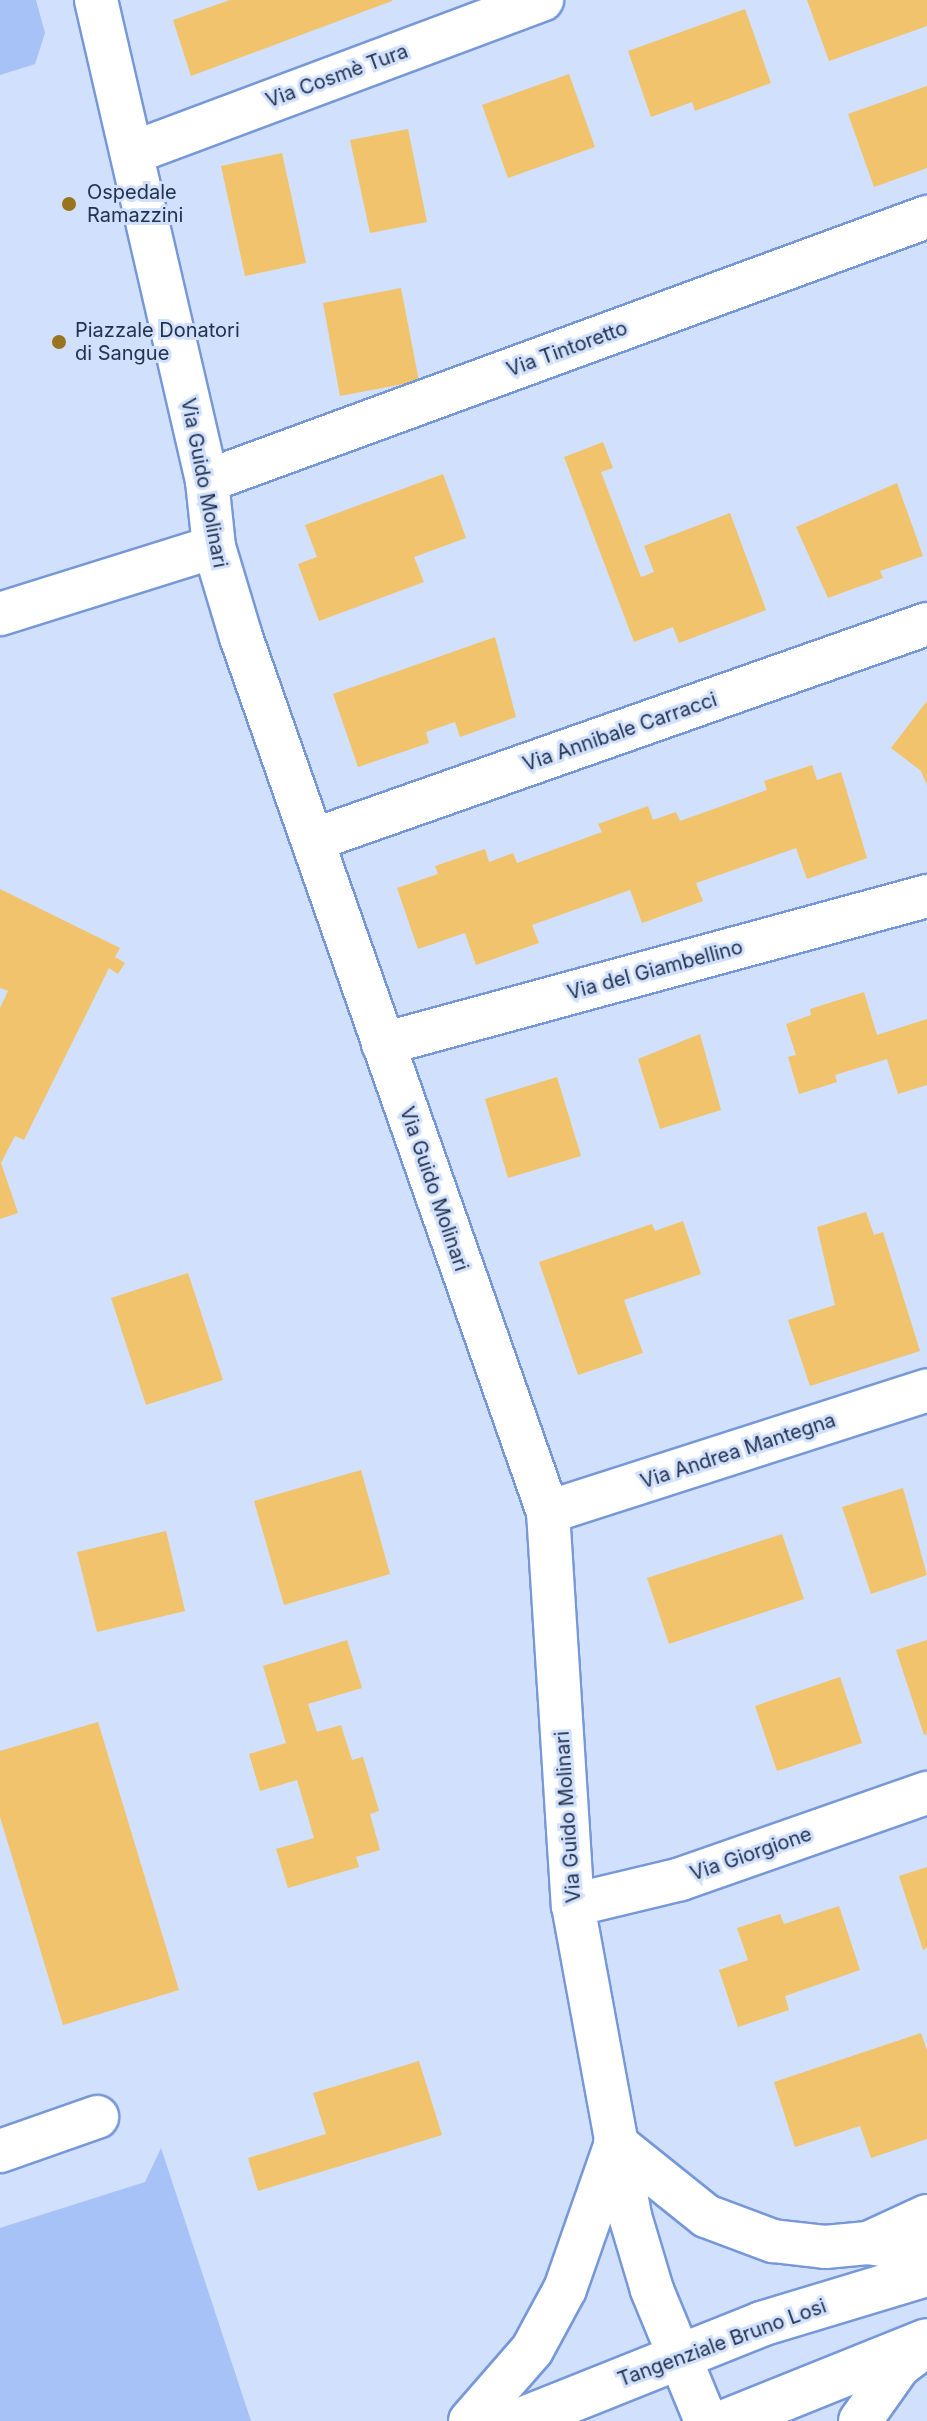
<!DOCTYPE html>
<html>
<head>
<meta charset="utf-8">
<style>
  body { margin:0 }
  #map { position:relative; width:927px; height:2421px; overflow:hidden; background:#d1e0fc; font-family:Inter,sans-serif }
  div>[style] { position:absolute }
  .green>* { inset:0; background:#a6c2f6 }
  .building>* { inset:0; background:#f0c36c }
  .roads { filter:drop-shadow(2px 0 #7698d9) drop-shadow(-2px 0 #7698d9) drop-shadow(0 2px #7698d9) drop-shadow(0 -2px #7698d9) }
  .street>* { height:42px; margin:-21px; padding:0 21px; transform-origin:21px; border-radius:21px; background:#fff }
  .primary>* { height:44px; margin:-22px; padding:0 22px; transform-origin:22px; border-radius:22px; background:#fff }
  .dots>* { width:22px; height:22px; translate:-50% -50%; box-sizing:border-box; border:4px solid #d1e0fc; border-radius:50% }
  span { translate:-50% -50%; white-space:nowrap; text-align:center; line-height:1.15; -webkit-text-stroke:6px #d1e0fc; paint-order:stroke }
  .street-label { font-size:20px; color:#24324d }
  .poi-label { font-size:20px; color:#24324d }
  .left { translate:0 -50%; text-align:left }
</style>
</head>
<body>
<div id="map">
  <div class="green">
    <i style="clip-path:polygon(0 0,36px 0,45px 33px,35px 64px,0 75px)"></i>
    <i style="clip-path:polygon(161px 2148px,251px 2421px,0 2421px,0 2228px,145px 2182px)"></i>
  </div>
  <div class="building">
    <i style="clip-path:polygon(230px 0,392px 0,392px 1px,191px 76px,173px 20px)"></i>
    <i style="clip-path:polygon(807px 0,927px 0,927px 26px,829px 61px)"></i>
    <i style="clip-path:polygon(745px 9px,771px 83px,695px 111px,692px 102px,651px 117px,628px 51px)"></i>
    <i style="clip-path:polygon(569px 74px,595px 147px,508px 178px,482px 105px)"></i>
    <i style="clip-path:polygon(927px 86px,927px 168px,874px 187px,848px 114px)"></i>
    <i style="clip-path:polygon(408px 129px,427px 222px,370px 233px,350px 140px)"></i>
    <i style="clip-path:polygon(282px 153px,306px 263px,245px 276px,221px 166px)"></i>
    <i style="clip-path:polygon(401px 288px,419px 381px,340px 396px,323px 303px)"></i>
    <i style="clip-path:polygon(603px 442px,613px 468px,601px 472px,641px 577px,654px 572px,644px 546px,730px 513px,766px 610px,679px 643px,673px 627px,634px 642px,564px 457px)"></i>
    <i style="clip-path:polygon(443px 474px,466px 538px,414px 557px,424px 582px,319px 621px,298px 564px,317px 557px,305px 525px)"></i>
    <i style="clip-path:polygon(897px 483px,923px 556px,880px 571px,883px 578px,828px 598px,796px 527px)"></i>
    <i style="clip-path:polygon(495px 637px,516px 717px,460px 737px,455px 722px,426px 732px,429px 743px,358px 767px,333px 694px)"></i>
    <i style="clip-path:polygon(927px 701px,927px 785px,921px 771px,891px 748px)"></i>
    <i style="clip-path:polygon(812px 765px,817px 780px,841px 772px,867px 858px,807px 879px,796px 848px,696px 883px,703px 901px,642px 923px,630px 890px,532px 925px,539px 943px,476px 965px,465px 933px,418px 949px,397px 888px,438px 874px,435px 866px,485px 849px,489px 862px,513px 853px,517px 863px,602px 832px,598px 824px,648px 806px,653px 820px,676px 812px,680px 821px,767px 790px,764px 781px)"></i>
    <i style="clip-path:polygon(0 889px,120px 948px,115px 957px,125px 963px,118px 974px,109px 968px,24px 1140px,15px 1136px,1px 1163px,18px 1213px,0 1219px,0 1008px,8px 991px,0 988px)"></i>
    <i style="clip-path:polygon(864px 992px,877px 1035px,927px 1019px,927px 1085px,898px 1094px,887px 1059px,835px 1075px,837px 1082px,799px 1094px,788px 1057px,796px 1055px,786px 1024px,811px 1015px,810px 1009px)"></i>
    <i style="clip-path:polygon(700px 1034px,721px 1110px,660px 1129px,638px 1059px)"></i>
    <i style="clip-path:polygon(557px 1077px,581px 1156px,508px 1178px,485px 1099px)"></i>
    <i style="clip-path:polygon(866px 1212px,874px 1235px,883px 1232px,920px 1351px,810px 1386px,788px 1320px,835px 1305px,817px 1227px)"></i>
    <i style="clip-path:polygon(683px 1221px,701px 1274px,624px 1300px,643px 1353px,578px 1375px,539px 1262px,652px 1224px,655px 1231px)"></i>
    <i style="clip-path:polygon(188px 1273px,223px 1380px,146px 1405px,111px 1298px)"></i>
    <i style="clip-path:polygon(361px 1470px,390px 1574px,284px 1605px,254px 1501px)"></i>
    <i style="clip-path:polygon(903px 1488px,927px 1575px,871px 1594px,842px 1507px)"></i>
    <i style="clip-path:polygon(166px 1531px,185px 1611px,97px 1632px,77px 1552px)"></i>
    <i style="clip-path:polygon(782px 1534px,804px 1599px,669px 1644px,647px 1578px)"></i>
    <i style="clip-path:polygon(347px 1640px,362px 1688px,308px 1704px,317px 1732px,341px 1725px,352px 1760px,363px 1757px,379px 1811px,370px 1814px,380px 1850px,356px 1857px,359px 1867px,288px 1888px,276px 1849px,314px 1838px,297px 1780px,260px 1791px,249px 1754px,286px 1743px,263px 1666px)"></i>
    <i style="clip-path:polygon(927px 1640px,927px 1734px,924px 1735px,896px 1650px)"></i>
    <i style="clip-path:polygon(840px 1677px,862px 1743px,777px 1771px,755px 1706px)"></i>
    <i style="clip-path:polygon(98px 1722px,179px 1990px,63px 2025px,0 1817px,0 1751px)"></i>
    <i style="clip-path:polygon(927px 1867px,927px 1948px,923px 1950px,899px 1876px)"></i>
    <i style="clip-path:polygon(839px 1906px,860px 1970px,785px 1996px,789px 2010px,738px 2027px,719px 1970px,748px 1960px,737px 1928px,780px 1914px,784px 1924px)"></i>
    <i style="clip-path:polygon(921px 2033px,927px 2050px,927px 2139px,871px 2158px,860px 2126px,795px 2147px,774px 2082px)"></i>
    <i style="clip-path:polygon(419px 2061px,442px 2135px,258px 2191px,248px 2158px,326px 2134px,313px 2093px)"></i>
  </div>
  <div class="roads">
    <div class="street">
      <i style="left:96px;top:0;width:494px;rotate:77deg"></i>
      <i style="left:207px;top:481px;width:66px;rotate:83.9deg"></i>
      <i style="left:214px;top:547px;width:94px;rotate:73.3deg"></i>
      <i style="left:241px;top:637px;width:927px;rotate:70.67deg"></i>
      <i style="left:548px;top:1512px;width:394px;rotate:86.4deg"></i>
      <i style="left:573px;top:1905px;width:316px;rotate:79.6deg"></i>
      <i style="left:630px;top:2216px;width:77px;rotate:73.4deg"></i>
      <i style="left:652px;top:2290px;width:142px;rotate:67.6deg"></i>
      <i style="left:132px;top:153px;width:438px;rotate:-20.5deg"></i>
      <i style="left:207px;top:481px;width:767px;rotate:-20.14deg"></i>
      <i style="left:0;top:614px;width:224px;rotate:-17.4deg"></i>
      <i style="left:313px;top:840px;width:651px;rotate:-19.38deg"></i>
      <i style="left:383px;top:1044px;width:564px;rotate:-15.22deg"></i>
      <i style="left:548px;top:1512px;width:398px;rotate:-17.8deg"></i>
      <i style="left:573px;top:1905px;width:111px;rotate:-13.5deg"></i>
      <i style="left:681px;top:1879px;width:261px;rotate:-19.3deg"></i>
      <i style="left:615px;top:2143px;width:117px;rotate:38.7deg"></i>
      <i style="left:706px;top:2216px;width:72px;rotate:20.5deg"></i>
      <i style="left:773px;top:2241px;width:52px;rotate:6.6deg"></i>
      <i style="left:825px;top:2247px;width:43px;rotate:-5.3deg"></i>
      <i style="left:868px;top:2243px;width:60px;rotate:8.7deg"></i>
      <i style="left:0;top:2151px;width:103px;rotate:-19.3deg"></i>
      <i style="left:868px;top:2243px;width:65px;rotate:-24.6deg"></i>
      <i style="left:470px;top:2421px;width:94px;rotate:-48.9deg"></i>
      <i style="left:532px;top:2350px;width:69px;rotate:-61.6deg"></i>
      <i style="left:565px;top:2289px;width:148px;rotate:-70.7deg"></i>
      <i style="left:860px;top:2421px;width:67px;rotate:-54.7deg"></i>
      <i style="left:899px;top:2366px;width:35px;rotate:-37deg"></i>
    </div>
    <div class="primary">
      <i style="left:519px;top:2421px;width:261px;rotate:-21.8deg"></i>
      <i style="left:761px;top:2324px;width:173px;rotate:-16.8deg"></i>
      <i style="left:728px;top:2421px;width:214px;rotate:-21.9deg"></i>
    </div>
  </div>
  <div class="dots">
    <i style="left:69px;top:204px;background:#99731e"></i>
    <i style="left:59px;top:342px;background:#99731e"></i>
  </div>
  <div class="street-label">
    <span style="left:337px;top:76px;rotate:-20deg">Via Cosmè Tura</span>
    <span style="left:567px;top:349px;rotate:-20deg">Via Tintoretto</span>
    <span style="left:204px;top:483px;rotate:79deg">Via Guido Molinari</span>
    <span style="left:620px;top:732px;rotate:-19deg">Via Annibale Carracci</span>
    <span style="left:655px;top:970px;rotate:-15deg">Via del Giambellino</span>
    <span style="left:434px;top:1189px;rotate:71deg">Via Guido Molinari</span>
    <span style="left:738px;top:1451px;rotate:-18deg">Via Andrea Mantegna</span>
    <span style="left:568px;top:1817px;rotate:-94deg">Via Guido Molinari</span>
    <span style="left:751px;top:1854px;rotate:-19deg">Via Giorgione</span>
    <span style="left:722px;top:2343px;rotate:-20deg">Tangenziale Bruno Losi</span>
  </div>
  <div class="poi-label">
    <span class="left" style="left:87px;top:204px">Ospedale<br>Ramazzini</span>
    <span class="left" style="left:75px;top:342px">Piazzale Donatori<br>di Sangue</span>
  </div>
</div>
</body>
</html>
